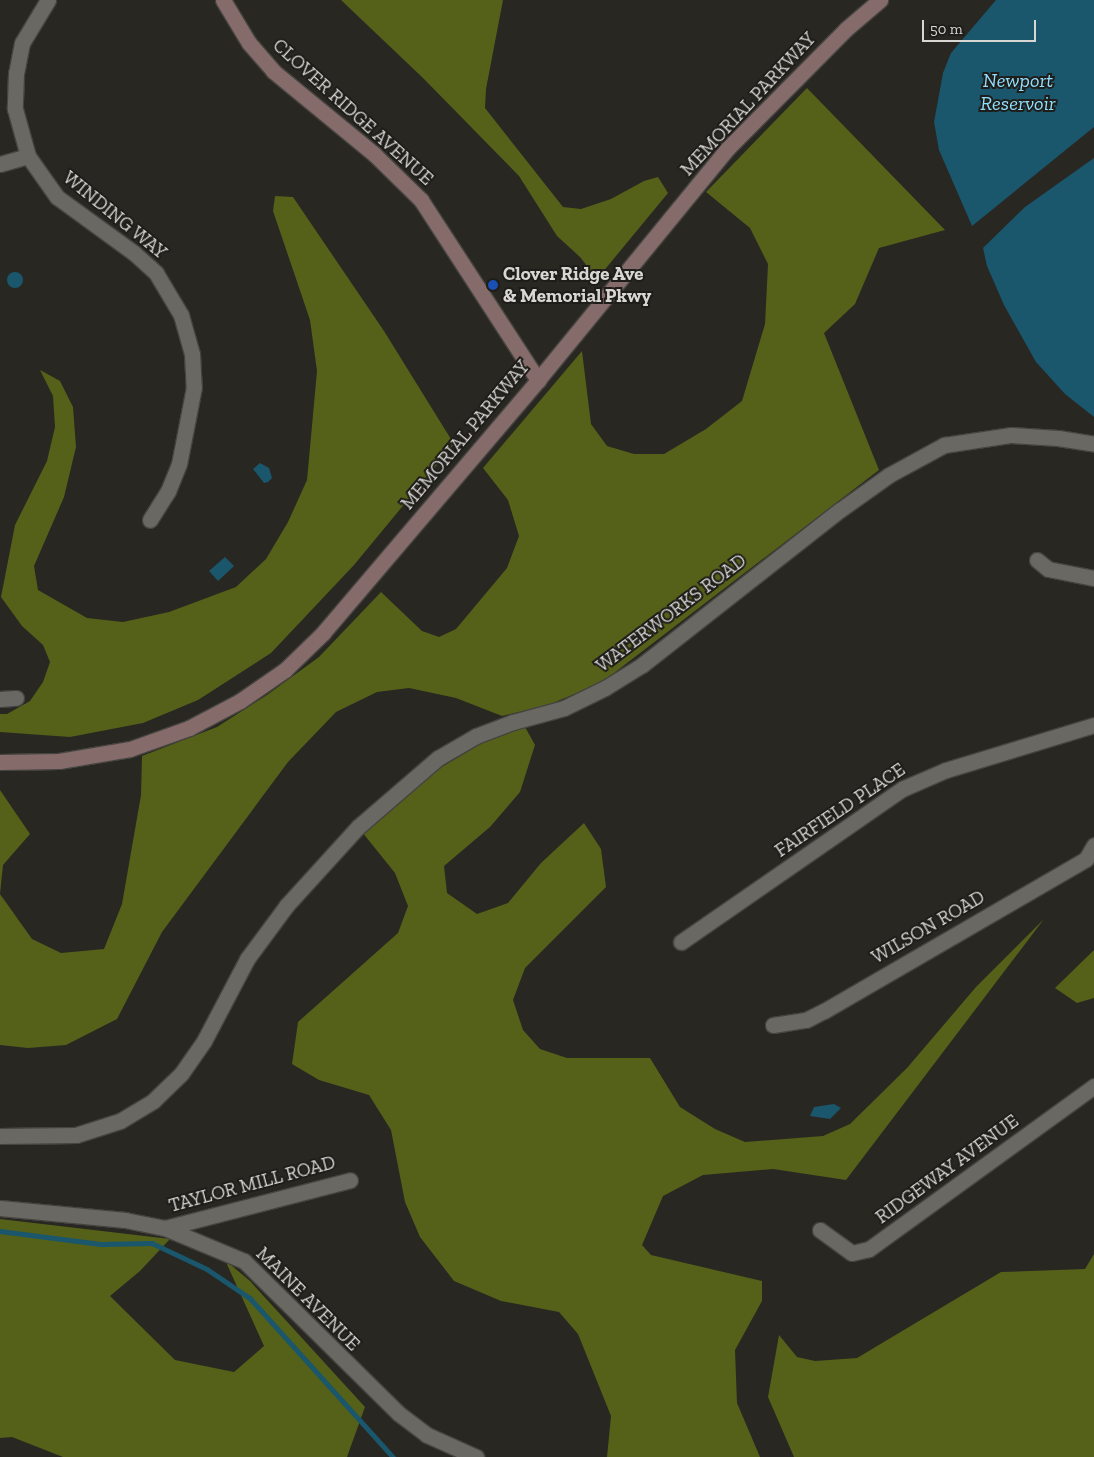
<!DOCTYPE html>
<html>
<head>
<meta charset="utf-8">
<style>
  body { margin:0 }
  #map { position:relative; width:1094px; height:1457px; overflow:hidden; background:#282722; font-family:"Zilla Slab",serif }
  div>[style] { position:absolute }
  .forest>* { inset:0; background:#556018 }
  .water>* { inset:0; background:#1a576d }
  .round { border-radius:50% }
  .stream>* { height:4.5px; margin:-2.25px; padding:0 2.25px; transform-origin:2.25px; border-radius:2.25px; background:#1a576d }
  .roads { filter:drop-shadow(1px 0 #454440) drop-shadow(-1px 0 #454440) drop-shadow(0 1px #454440) drop-shadow(0 -1px #454440) }
  .street>* { height:15px; margin:-7.5px; padding:0 7.5px; transform-origin:7.5px; border-radius:7.5px; background:#6a6863 }
  .secondary>* { height:15px; margin:-7.5px; padding:0 7.5px; transform-origin:7.5px; border-radius:7.5px; background:#856b6a }
  .dots>* { width:14px; height:14px; translate:-50% -50%; box-sizing:border-box; border:2px solid #1f1d19; border-radius:50% }
  span { translate:-50% -50%; white-space:nowrap; text-align:center; line-height:1.15; -webkit-text-stroke:4px #1f1d19; paint-order:stroke }
  .street-label { font-size:19px; color:#d8d7d4 }
  .poi-label { font-size:19px; color:#d8d7d4; font-weight:700 }
  .left { translate:0 -50%; text-align:left }
  .water-label { font-size:20px; color:#90defe; font-style:italic }
  .scale { position:absolute; left:922px; top:20px; width:114px; height:22px; box-sizing:border-box; border:2px solid #d8d7d4; border-top:0; padding-left:6px; font-size:15px; line-height:18px; white-space:nowrap; color:#d8d7d4; -webkit-text-stroke:4px #1f1d19; paint-order:stroke }
</style>
</head>
<body>
<div id="map">
  <div class="forest">
    <i style="clip-path:polygon(341px 0,503px 0,486px 89px,485px 108px,563px 207px,581px 209px,611px 199px,644px 181px,658px 177px,668px 193px,597px 279px,580px 257px,557px 236px,519px 176px,423px 78px)"></i>
    <i style="clip-path:polygon(807px 88px,945px 230px,879px 248px,855px 304px,824px 333px,879px 470px,601px 683px,548px 705px,502px 716px,456px 698px,409px 688px,377px 692px,336px 712px,288px 762px,162px 932px,117px 1019px,66px 1045px,28px 1048px,0 1045px,0 790px,30px 834px,3px 865px,0 894px,32px 939px,61px 953px,104px 949px,122px 904px,141px 795px,142px 756px,217px 727px,267px 695px,319px 657px,381px 592px,422px 631px,439px 637px,456px 629px,507px 568px,519px 536px,508px 500px,483px 468px,582px 351px,591px 424px,607px 446px,634px 454px,664px 454px,706px 429px,742px 401px,765px 324px,768px 264px,750px 228px,706px 192px)"></i>
    <i style="clip-path:polygon(275px 196px,293px 197px,384px 331px,454px 444px,354px 565px,271px 653px,198px 700px,143px 723px,70px 737px,0 732px,0 714px,7px 714px,30px 701px,43px 682px,50px 662px,43px 645px,22px 626px,1px 597px,15px 525px,47px 461px,55px 427px,53px 396px,40px 370px,60px 381px,73px 407px,76px 447px,64px 497px,34px 566px,38px 590px,87px 618px,123px 622px,169px 612px,236px 587px,266px 559px,288px 522px,307px 480px,317px 371px,310px 320px,273px 211px)"></i>
    <i style="clip-path:polygon(524px 725px,535px 745px,520px 792px,490px 827px,444px 866px,447px 893px,477px 914px,508px 903px,541px 863px,584px 823px,601px 849px,606px 887px,525px 968px,513px 1000px,523px 1030px,540px 1049px,567px 1058px,650px 1058px,680px 1107px,715px 1129px,745px 1142px,823px 1136px,850px 1124px,907px 1068px,976px 987px,1044px 919px,846px 1180px,773px 1169px,703px 1175px,663px 1196px,642px 1245px,651px 1255px,762px 1281px,762px 1301px,735px 1350px,737px 1403px,760px 1457px,607px 1457px,611px 1416px,578px 1334px,559px 1312px,501px 1301px,454px 1281px,420px 1237px,405px 1202px,391px 1130px,369px 1095px,319px 1080px,292px 1064px,298px 1022px,398px 933px,408px 906px,395px 873px,362px 832px,430px 774px,489px 739px)"></i>
    <i style="clip-path:polygon(1094px 950px,1094px 998px,1077px 1003px,1055px 988px)"></i>
    <i style="clip-path:polygon(0 1219px,170px 1239px,140px 1271px,110px 1296px,175px 1360px,234px 1372px,264px 1346px,225px 1260px,250px 1281px,365px 1407px,347px 1457px,63px 1457px,12px 1437px,0 1438px)"></i>
    <i style="clip-path:polygon(1094px 1254px,1094px 1457px,794px 1457px,768px 1397px,779px 1335px,797px 1357px,815px 1361px,857px 1358px,1001px 1272px,1085px 1269px)"></i>
  </div>
  <div class="water">
    <i style="clip-path:polygon(996px 0,1094px 0,1094px 127px,972px 226px,939px 150px,934px 122px,943px 73px,951px 53px)"></i>
    <i style="clip-path:polygon(1094px 158px,1094px 417px,1065px 394px,1036px 362px,1004px 305px,987px 266px,983px 248px,1025px 207px)"></i>
    <i class="round" style="left:7px;top:272px;width:16px;height:16px"></i>
    <i style="clip-path:polygon(260px 463px,269px 468px,272px 478px,268px 482px,264px 483px,253px 469px)"></i>
    <i style="clip-path:polygon(225px 557px,234px 566px,218px 581px,209px 571px)"></i>
    <i style="clip-path:polygon(834px 1104px,841px 1108px,830px 1119px,810px 1116px,814px 1107px)"></i>
  </div>
  <div class="stream">
    <i style="left:0;top:1231px;width:103px;rotate:7.3deg"></i>
    <i style="left:102px;top:1244px;width:50px;rotate:-1.1deg"></i>
    <i style="left:152px;top:1243px;width:61px;rotate:25.3deg"></i>
    <i style="left:207px;top:1269px;width:52px;rotate:34deg"></i>
    <i style="left:250px;top:1298px;width:214px;rotate:48deg"></i>
  </div>
  <div class="roads">
    <div class="street">
      <i style="left:48px;top:0;width:50px;rotate:121.2deg"></i>
      <i style="left:22px;top:43px;width:31px;rotate:101deg"></i>
      <i style="left:16px;top:73px;width:36px;rotate:92deg"></i>
      <i style="left:15px;top:109px;width:49px;rotate:74.5deg"></i>
      <i style="left:28px;top:156px;width:50px;rotate:54.7deg"></i>
      <i style="left:57px;top:197px;width:95px;rotate:36deg"></i>
      <i style="left:134px;top:253px;width:30px;rotate:42deg"></i>
      <i style="left:156px;top:273px;width:49px;rotate:59.2deg"></i>
      <i style="left:181px;top:315px;width:41px;rotate:74.2deg"></i>
      <i style="left:192px;top:354px;width:33px;rotate:87deg"></i>
      <i style="left:194px;top:387px;width:78px;rotate:101deg"></i>
      <i style="left:179px;top:464px;width:29px;rotate:112deg"></i>
      <i style="left:168px;top:491px;width:34px;rotate:122deg"></i>
      <i style="left:0;top:164px;width:29px;rotate:-16deg"></i>
      <i style="left:1037px;top:560px;width:14px;rotate:39deg"></i>
      <i style="left:1048px;top:569px;width:47px;rotate:11.1deg"></i>
      <i style="left:0;top:699px;width:16px;rotate:-4deg"></i>
      <i style="left:681px;top:942px;width:269px;rotate:-34.7deg"></i>
      <i style="left:902px;top:789px;width:48px;rotate:-23.4deg"></i>
      <i style="left:946px;top:770px;width:155px;rotate:-16.9deg"></i>
      <i style="left:773px;top:1025px;width:33px;rotate:-9deg"></i>
      <i style="left:806px;top:1020px;width:20px;rotate:-27deg"></i>
      <i style="left:824px;top:1011px;width:303px;rotate:-30.1deg"></i>
      <i style="left:1086px;top:859px;width:16px;rotate:-60deg"></i>
      <i style="left:0;top:1136px;width:76px;rotate:-0.8deg"></i>
      <i style="left:76px;top:1135px;width:46px;rotate:-17.7deg"></i>
      <i style="left:120px;top:1121px;width:39px;rotate:-31deg"></i>
      <i style="left:153px;top:1101px;width:39px;rotate:-44deg"></i>
      <i style="left:181px;top:1074px;width:40px;rotate:-55.1deg"></i>
      <i style="left:204px;top:1041px;width:93px;rotate:-62.3deg"></i>
      <i style="left:247px;top:959px;width:67px;rotate:-53.5deg"></i>
      <i style="left:287px;top:905px;width:105px;rotate:-47.7deg"></i>
      <i style="left:358px;top:827px;width:106px;rotate:-40.8deg"></i>
      <i style="left:438px;top:758px;width:44px;rotate:-30.1deg"></i>
      <i style="left:476px;top:736px;width:40px;rotate:-21deg"></i>
      <i style="left:513px;top:722px;width:53px;rotate:-15.4deg"></i>
      <i style="left:564px;top:708px;width:46px;rotate:-26deg"></i>
      <i style="left:605px;top:688px;width:44px;rotate:-31.9deg"></i>
      <i style="left:642px;top:665px;width:251px;rotate:-38.1deg"></i>
      <i style="left:840px;top:510px;width:60px;rotate:-35.5deg"></i>
      <i style="left:889px;top:475px;width:63px;rotate:-28.6deg"></i>
      <i style="left:944px;top:445px;width:68px;rotate:-8.5deg"></i>
      <i style="left:1011px;top:435px;width:47px;rotate:3.7deg"></i>
      <i style="left:1058px;top:438px;width:36px;rotate:9deg"></i>
      <i style="left:0;top:1208px;width:126px;rotate:5.5deg"></i>
      <i style="left:125px;top:1220px;width:41px;rotate:11.3deg"></i>
      <i style="left:165px;top:1228px;width:86px;rotate:22.7deg"></i>
      <i style="left:244px;top:1261px;width:216px;rotate:44.6deg"></i>
      <i style="left:398px;top:1413px;width:36px;rotate:37deg"></i>
      <i style="left:427px;top:1435px;width:54px;rotate:24.2deg"></i>
      <i style="left:165px;top:1228px;width:191px;rotate:-14.5deg"></i>
      <i style="left:820px;top:1230px;width:39px;rotate:36deg"></i>
      <i style="left:852px;top:1253px;width:17px;rotate:-13deg"></i>
      <i style="left:869px;top:1249px;width:278px;rotate:-35.9deg"></i>
    </div>
    <div class="secondary">
      <i style="left:223px;top:0;width:50px;rotate:58.8deg"></i>
      <i style="left:249px;top:43px;width:37px;rotate:49deg"></i>
      <i style="left:273px;top:71px;width:131px;rotate:39.4deg"></i>
      <i style="left:374px;top:154px;width:66px;rotate:44.4deg"></i>
      <i style="left:421px;top:200px;width:215px;rotate:57deg"></i>
      <i style="left:0;top:762px;width:59px;rotate:-1deg"></i>
      <i style="left:59px;top:761px;width:72px;rotate:-9.6deg"></i>
      <i style="left:130px;top:749px;width:63px;rotate:-19.6deg"></i>
      <i style="left:189px;top:728px;width:58px;rotate:-27.9deg"></i>
      <i style="left:240px;top:701px;width:55px;rotate:-34.6deg"></i>
      <i style="left:285px;top:670px;width:53px;rotate:-44.2deg"></i>
      <i style="left:323px;top:633px;width:332px;rotate:-49.6deg"></i>
      <i style="left:538px;top:380px;width:298px;rotate:-50.7deg"></i>
      <i style="left:727px;top:149px;width:169px;rotate:-45.2deg"></i>
      <i style="left:846px;top:29px;width:45px;rotate:-40.5deg"></i>
    </div>
  </div>
  <div class="dots">
    <i style="left:493px;top:285px;background:#1a4fb4"></i>
  </div>
  <div class="street-label">
    <span style="left:748px;top:104px;rotate:-47deg">MEMORIAL PARKWAY</span>
    <span style="left:353px;top:112px;rotate:42deg">CLOVER RIDGE AVENUE</span>
    <span style="left:115px;top:215px;rotate:39deg">WINDING WAY</span>
    <span style="left:465px;top:435px;rotate:-50deg">MEMORIAL PARKWAY</span>
    <span style="left:671px;top:613px;rotate:-37deg">WATERWORKS ROAD</span>
    <span style="left:840px;top:810px;rotate:-34deg">FAIRFIELD PLACE</span>
    <span style="left:928px;top:927px;rotate:-30deg">WILSON ROAD</span>
    <span style="left:947px;top:1169px;rotate:-36deg">RIDGEWAY AVENUE</span>
    <span style="left:252px;top:1184px;rotate:-15deg">TAYLOR MILL ROAD</span>
    <span style="left:308px;top:1299px;rotate:45deg">MAINE AVENUE</span>
  </div>
  <div class="poi-label">
    <span class="left" style="left:503px;top:285px">Clover Ridge Ave<br>&amp; Memorial Pkwy</span>
  </div>
  <div class="water-label">
    <span style="left:1018px;top:92px">Newport<br>Reservoir</span>
  </div>
  <div class="scale">50 m</div>
</div>
</body>
</html>
